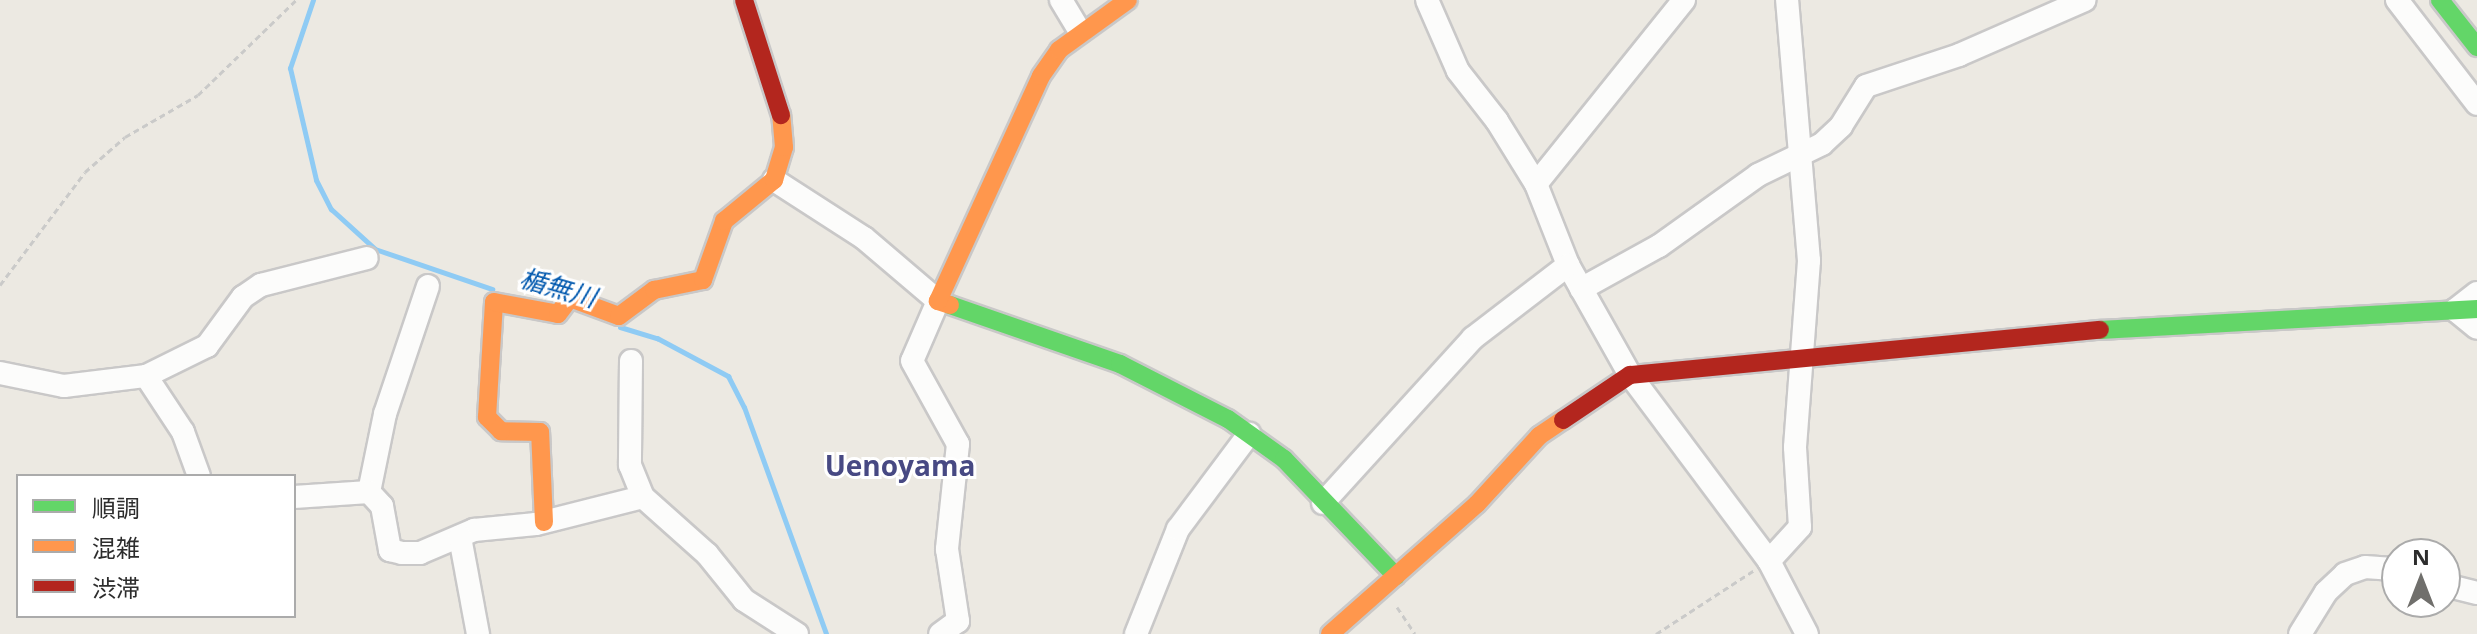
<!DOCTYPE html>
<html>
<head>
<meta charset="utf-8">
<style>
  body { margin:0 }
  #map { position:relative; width:2477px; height:634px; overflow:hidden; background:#ece9e2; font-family:"Open Sans","Noto Sans JP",sans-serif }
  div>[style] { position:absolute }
  .stream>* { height:5px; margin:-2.5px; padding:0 2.5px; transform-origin:2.5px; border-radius:2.5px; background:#8fcbf4 }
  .path>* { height:3px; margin-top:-1.5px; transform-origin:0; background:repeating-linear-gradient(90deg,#cacac9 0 6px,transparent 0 10px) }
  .roads { filter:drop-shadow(2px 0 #c9c8c8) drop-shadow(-2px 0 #c9c8c8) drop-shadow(0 2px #c9c8c8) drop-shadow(0 -2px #c9c8c8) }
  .street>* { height:22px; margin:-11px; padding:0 11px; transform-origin:11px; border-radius:11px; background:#fcfcfb }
  .fast>* { height:18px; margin:-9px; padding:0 9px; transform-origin:9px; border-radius:9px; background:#63d668 }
  .slow>* { height:18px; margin:-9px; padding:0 9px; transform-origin:9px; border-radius:9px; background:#ff974d }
  .jam>* { height:18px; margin:-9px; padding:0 9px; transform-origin:9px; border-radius:9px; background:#b3261e }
  span { translate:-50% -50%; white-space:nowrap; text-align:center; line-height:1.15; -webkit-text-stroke:6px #fff; paint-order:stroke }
  .water-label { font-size:26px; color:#0058ae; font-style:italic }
  .quarter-label { font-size:28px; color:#474983; font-weight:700 }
  .legend { position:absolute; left:16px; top:474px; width:280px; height:144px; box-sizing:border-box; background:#fff; border:2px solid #ababab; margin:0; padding:10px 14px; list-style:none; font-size:24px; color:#2d2d2d }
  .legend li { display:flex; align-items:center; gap:16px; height:40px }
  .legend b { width:40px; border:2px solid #ababab }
  .north { position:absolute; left:2381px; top:538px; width:80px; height:80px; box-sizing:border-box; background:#fff; border:2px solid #ababab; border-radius:50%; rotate:0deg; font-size:22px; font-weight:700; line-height:32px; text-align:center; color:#2d2d2d }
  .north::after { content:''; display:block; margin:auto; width:28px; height:36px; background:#706f6c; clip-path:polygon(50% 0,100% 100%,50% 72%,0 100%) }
</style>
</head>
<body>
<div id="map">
  <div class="stream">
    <i style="left:313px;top:0;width:72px;rotate:108.7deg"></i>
    <i style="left:290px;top:68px;width:115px;rotate:76.9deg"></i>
    <i style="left:316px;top:180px;width:33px;rotate:63deg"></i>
    <i style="left:331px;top:209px;width:59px;rotate:42.3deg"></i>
    <i style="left:375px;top:249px;width:124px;rotate:18.9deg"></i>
    <i style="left:620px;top:327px;width:39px;rotate:17deg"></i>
    <i style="left:657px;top:338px;width:81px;rotate:28.2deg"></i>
    <i style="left:728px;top:376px;width:35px;rotate:63deg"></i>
    <i style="left:744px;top:407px;width:241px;rotate:70.1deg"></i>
  </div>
  <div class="path">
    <i style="left:0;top:285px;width:141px;rotate:-53deg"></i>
    <i style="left:85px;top:172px;width:53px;rotate:-41.2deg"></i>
    <i style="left:125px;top:137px;width:84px;rotate:-29.9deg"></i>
    <i style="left:198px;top:95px;width:136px;rotate:-44.1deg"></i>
    <i style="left:1397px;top:607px;width:32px;rotate:56deg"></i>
    <i style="left:1656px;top:634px;width:116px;rotate:-33deg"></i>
  </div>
  <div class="roads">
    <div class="street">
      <i style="left:1061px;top:0;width:37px;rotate:59deg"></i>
      <i style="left:1427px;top:0;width:77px;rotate:66.4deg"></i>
      <i style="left:1458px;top:71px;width:63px;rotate:52deg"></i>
      <i style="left:1497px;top:121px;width:74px;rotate:58.2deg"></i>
      <i style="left:1684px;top:0;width:236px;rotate:128.8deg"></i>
      <i style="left:1536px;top:184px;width:87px;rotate:68.4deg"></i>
      <i style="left:1568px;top:265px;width:126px;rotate:60.6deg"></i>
      <i style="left:1630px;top:375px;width:232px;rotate:53.2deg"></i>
      <i style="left:1769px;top:561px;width:82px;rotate:62.5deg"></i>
      <i style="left:2397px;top:0;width:131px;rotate:52.4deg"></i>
      <i style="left:774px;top:180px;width:107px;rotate:32.8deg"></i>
      <i style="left:864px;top:238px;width:97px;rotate:40.4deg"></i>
      <i style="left:938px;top:301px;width:65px;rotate:113.4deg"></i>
      <i style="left:912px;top:361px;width:95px;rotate:61deg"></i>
      <i style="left:958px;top:444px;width:106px;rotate:96deg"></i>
      <i style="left:947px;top:549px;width:73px;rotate:81.3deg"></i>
      <i style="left:958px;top:621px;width:22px;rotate:144deg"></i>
      <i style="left:1581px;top:289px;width:89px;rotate:-28.9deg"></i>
      <i style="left:1659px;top:246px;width:122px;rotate:-35.6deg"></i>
      <i style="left:1758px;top:175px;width:71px;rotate:-25.8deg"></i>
      <i style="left:1822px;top:144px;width:26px;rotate:-43deg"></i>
      <i style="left:1841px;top:126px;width:47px;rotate:-58deg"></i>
      <i style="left:1866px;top:86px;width:98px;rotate:-18.4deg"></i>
      <i style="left:1959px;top:55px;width:137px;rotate:-23.6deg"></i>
      <i style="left:2477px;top:293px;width:28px;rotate:142deg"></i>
      <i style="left:2455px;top:310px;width:28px;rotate:39deg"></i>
      <i style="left:631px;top:361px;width:104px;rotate:90.6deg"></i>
      <i style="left:630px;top:465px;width:35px;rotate:68deg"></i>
      <i style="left:0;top:373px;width:65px;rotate:11.5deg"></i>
      <i style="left:64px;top:386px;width:83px;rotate:-7deg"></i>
      <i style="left:146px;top:376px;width:68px;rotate:-26.2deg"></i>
      <i style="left:207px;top:346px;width:61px;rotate:-53.7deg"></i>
      <i style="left:243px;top:297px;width:22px;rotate:-34deg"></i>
      <i style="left:261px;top:285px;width:109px;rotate:-14.3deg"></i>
      <i style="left:146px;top:376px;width:67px;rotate:56.5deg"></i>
      <i style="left:183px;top:432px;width:47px;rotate:70deg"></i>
      <i style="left:369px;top:492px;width:80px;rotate:-78.4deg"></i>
      <i style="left:385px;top:414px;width:135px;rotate:-71.4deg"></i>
      <i style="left:294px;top:497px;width:75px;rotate:-3.8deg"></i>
      <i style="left:369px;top:492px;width:19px;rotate:47deg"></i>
      <i style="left:382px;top:506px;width:45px;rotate:79.7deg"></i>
      <i style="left:390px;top:550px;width:12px;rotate:14deg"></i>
      <i style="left:402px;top:553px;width:18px"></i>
      <i style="left:420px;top:553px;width:59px;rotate:-23.1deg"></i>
      <i style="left:474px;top:530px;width:62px;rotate:-5.5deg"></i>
      <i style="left:536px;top:524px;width:110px;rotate:-14.2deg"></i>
      <i style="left:643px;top:497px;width:86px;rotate:41.7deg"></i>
      <i style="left:707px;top:554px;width:59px;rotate:51.2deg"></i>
      <i style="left:744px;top:600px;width:63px;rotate:32.7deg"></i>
      <i style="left:1323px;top:503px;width:223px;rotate:-47.7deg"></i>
      <i style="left:1473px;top:338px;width:120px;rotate:-37.5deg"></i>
      <i style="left:460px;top:537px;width:99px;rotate:79.5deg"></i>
      <i style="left:1769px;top:561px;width:46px;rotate:-47.6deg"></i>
      <i style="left:1800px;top:527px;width:80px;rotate:-93.6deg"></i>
      <i style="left:1795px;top:447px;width:187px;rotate:-85.7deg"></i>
      <i style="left:1809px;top:261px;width:262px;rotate:-94.8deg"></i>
      <i style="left:2445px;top:585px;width:33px;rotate:14deg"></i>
      <i style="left:1136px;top:634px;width:113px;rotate:-68.2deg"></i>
      <i style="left:1178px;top:529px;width:119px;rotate:-53.2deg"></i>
      <i style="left:2300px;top:634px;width:49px;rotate:-58.2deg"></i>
      <i style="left:2326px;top:592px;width:26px;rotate:-43deg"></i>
      <i style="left:2345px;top:574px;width:21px;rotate:-19deg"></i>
      <i style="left:2365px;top:567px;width:32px;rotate:4deg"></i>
    </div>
    <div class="fast">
      <i style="left:2440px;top:0;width:60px;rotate:51.8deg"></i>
      <i style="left:950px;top:305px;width:180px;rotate:19.1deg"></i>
      <i style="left:1120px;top:364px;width:121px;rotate:27deg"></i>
      <i style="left:1228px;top:419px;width:69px;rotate:35.5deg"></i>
      <i style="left:1284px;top:459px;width:162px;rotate:46.3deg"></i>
      <i style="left:2100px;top:330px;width:378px;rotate:-3.2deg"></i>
    </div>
    <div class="slow">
      <i style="left:950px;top:305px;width:13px;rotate:-162deg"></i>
      <i style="left:938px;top:301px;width:247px;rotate:-65.4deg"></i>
      <i style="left:1041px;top:76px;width:32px;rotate:-55deg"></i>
      <i style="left:1059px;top:50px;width:85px;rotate:-35.9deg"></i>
      <i style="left:544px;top:522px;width:90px;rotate:-92.5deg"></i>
      <i style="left:540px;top:432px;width:39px;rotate:-179deg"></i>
      <i style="left:501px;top:431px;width:20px;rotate:-135deg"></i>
      <i style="left:487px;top:417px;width:115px;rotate:-86.5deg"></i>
      <i style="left:494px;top:302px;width:65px;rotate:10.6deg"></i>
      <i style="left:558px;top:314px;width:20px;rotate:-53deg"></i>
      <i style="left:570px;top:298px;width:52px;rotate:20.2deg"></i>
      <i style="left:619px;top:316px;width:44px;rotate:-36.6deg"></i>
      <i style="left:654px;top:290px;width:50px;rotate:-11.5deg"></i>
      <i style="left:703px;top:280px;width:63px;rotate:-70.4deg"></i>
      <i style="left:724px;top:221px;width:65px;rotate:-39.4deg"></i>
      <i style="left:774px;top:180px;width:34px;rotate:-73deg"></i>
      <i style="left:784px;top:147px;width:32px;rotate:-95deg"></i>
      <i style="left:1330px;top:634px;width:196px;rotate:-41.5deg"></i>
      <i style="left:1477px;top:504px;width:92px;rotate:-47.6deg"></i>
      <i style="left:1539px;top:436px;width:29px;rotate:-34deg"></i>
    </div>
    <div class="jam">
      <i style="left:744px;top:0;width:121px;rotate:72.2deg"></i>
      <i style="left:1563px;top:420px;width:81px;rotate:-33.9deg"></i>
      <i style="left:1630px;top:375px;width:472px;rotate:-5.5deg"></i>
    </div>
  </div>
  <div class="water-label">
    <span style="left:558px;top:288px;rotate:16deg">楯無川</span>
  </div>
  <div class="quarter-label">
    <span style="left:900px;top:465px">Uenoyama</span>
  </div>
  <ul class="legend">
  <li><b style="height:10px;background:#63d668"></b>順調</li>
  <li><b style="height:10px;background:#ff974d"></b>混雑</li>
  <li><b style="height:10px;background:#b3261e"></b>渋滞</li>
  </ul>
  <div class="north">N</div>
</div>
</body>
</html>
